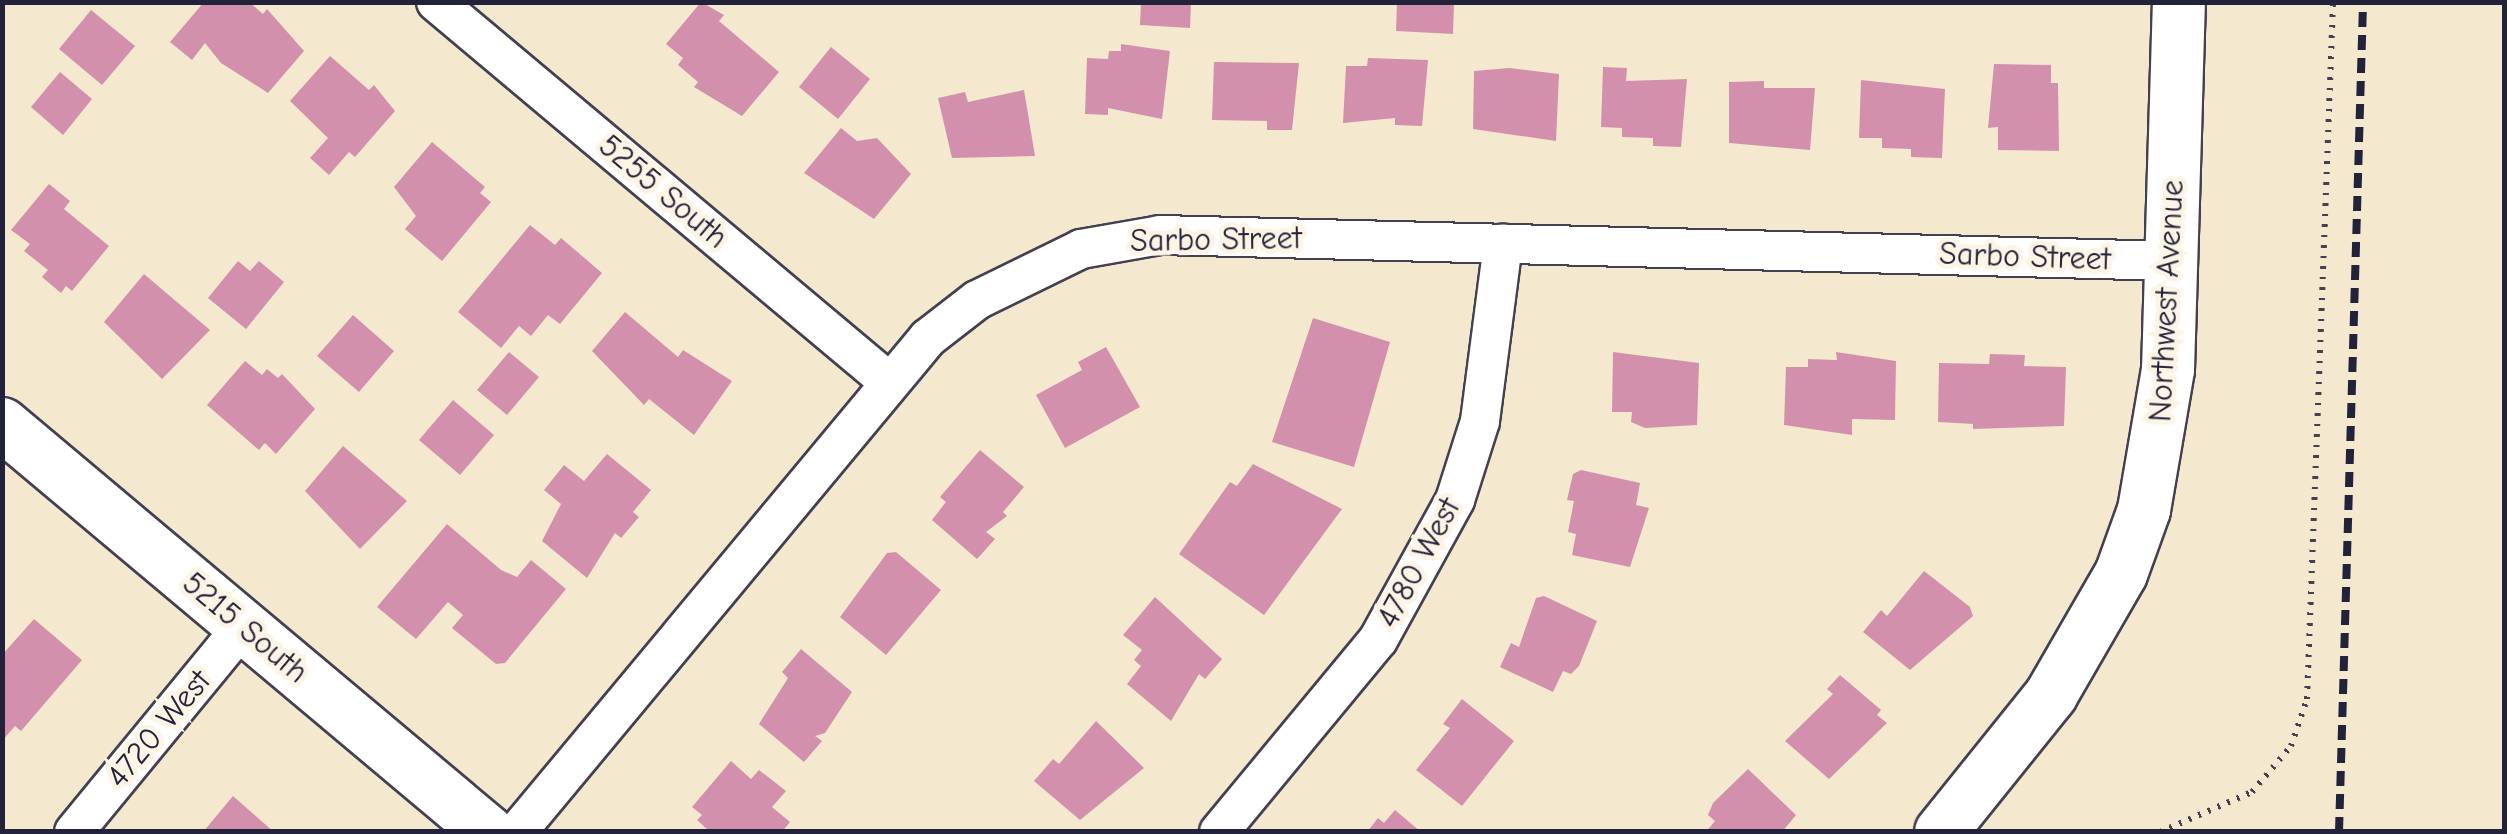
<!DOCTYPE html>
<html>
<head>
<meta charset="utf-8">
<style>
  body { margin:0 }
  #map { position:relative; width:2507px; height:834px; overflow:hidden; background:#f4e9cf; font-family:"Comic Neue",sans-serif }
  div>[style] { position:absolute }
  .building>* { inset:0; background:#d390ad }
  .path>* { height:6px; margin-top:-3px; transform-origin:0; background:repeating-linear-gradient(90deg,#424051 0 2.5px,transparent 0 10.5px) }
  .roads { filter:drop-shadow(2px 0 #424051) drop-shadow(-2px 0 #424051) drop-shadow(0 2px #424051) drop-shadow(0 -2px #424051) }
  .street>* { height:38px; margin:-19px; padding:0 19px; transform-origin:19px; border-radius:19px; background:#fff }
  .secondary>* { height:52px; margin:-26px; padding:0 26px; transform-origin:26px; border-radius:26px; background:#fff }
  .rail>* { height:8px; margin-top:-4px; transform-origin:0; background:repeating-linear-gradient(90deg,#22223b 0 15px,transparent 0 23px) }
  span { translate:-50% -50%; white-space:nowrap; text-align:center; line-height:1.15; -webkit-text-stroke:10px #fcf5e5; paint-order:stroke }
  .street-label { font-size:32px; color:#22223b }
  .frame { position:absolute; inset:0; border:5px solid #22223b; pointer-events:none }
</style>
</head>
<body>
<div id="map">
  <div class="building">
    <i style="clip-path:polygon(204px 2px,249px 2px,263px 14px,267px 9px,304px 51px,268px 93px,221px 63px,205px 43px,192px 60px,170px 42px)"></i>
    <i style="clip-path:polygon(701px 2px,724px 15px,719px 21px,779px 72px,742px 116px,694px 87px,698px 82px,678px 65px,683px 58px,666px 44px)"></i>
    <i style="clip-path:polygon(1141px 2px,1191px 2px,1190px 28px,1140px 25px)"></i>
    <i style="clip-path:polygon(1397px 2px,1454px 2px,1453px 34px,1396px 31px)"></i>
    <i style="clip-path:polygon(91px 10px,135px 46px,102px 85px,59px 49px)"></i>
    <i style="clip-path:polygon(1121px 44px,1170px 51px,1162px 119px,1108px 108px,1108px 115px,1085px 114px,1087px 58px,1108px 59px,1109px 51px,1121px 51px)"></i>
    <i style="clip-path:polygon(831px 47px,870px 79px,838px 119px,799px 87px)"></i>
    <i style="clip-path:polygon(330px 56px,369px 90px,374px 85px,395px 111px,355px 157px,349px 152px,329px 175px,310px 158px,328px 138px,290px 101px)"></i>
    <i style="clip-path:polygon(1368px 58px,1428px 60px,1422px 126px,1395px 125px,1395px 118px,1343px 123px,1346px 66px,1367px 66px)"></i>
    <i style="clip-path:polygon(1214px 62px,1299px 63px,1292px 130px,1267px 130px,1267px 121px,1212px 120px)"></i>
    <i style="clip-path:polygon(1994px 64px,2051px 65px,2051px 83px,2058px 83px,2059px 151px,1998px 150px,1998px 127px,1988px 128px)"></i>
    <i style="clip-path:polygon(1603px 67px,1627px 68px,1626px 81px,1687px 79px,1681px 147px,1653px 146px,1653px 138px,1622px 137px,1622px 128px,1601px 127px)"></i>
    <i style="clip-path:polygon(1509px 68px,1559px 74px,1556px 141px,1473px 129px,1474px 71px)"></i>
    <i style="clip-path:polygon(60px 72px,92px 99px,63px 135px,31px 107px)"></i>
    <i style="clip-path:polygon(1861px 80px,1945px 89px,1942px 158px,1911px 157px,1911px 149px,1882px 148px,1882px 138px,1859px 138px)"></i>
    <i style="clip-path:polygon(1764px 81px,1764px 88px,1815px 88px,1810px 150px,1729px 143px,1729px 82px)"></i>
    <i style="clip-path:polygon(1024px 90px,1035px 156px,952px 158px,938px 98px,965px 92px,968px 102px)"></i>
    <i style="clip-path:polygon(841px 128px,857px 141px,877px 138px,911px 174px,874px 219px,804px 173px)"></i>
    <i style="clip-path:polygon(432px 142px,485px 187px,480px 193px,491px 202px,442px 261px,405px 229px,416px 216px,394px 187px)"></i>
    <i style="clip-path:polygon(49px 184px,70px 201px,64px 209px,109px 246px,72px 291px,66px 286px,61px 293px,42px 277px,48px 270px,24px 251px,30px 244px,11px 230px)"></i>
    <i style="clip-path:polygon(530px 225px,555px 245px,561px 238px,602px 273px,560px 324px,548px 315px,531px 336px,519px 326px,501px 348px,458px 312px)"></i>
    <i style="clip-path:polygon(238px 261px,250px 271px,259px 261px,284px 282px,246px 329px,208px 298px)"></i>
    <i style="clip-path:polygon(144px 274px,210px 330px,162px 379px,104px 322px)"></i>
    <i style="clip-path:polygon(625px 312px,678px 357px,683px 350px,732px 381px,694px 435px,649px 399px,644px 405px,592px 351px)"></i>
    <i style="clip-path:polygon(353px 315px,394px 351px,359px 392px,317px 356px)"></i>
    <i style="clip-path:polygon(1313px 318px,1390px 342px,1354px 467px,1272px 442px)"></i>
    <i style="clip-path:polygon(1106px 347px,1140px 407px,1065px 448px,1036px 395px,1082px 370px,1078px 362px)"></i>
    <i style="clip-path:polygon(509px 352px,539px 377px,507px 415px,477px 390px)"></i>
    <i style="clip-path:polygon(1613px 352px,1699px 363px,1697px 425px,1645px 428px,1631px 422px,1632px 412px,1612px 412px)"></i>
    <i style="clip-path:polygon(1836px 352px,1896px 361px,1895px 420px,1852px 419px,1852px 435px,1784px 425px,1786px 367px,1808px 367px,1808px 359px,1837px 360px)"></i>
    <i style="clip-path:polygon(1990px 354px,2025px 355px,2024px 366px,2066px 367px,2064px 426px,1973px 429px,1973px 424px,1938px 422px,1939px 363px,1989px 364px)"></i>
    <i style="clip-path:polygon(245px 361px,262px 375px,267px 369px,278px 378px,282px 374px,315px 409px,276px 454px,265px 443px,259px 450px,207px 405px)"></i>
    <i style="clip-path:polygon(453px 400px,494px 435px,460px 475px,419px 440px)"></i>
    <i style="clip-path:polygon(343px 446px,407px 501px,360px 549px,305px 491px)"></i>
    <i style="clip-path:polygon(980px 450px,1024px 487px,1003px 512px,1007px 516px,986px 532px,995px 539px,977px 559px,932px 520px,946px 502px,940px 497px)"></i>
    <i style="clip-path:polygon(607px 454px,651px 490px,633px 512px,639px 517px,621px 538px,615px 533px,587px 578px,542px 541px,561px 504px,544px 490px,564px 465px,584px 481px)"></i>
    <i style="clip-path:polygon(1253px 464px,1342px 509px,1264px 615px,1179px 554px,1230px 482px,1237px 486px)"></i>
    <i style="clip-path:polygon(1581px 470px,1640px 483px,1636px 505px,1649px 508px,1630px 567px,1572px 555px,1576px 534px,1568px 532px,1574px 501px,1567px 500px,1573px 474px)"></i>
    <i style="clip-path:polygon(447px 524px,501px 570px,517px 577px,531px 560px,566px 589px,505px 663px,496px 664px,452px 628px,463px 615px,448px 602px,416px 639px,377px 607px)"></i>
    <i style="clip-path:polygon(896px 552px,941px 590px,886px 655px,840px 617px,887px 553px)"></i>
    <i style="clip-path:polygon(1924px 571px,1970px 607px,1973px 616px,1910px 670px,1863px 632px,1881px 610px,1887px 616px)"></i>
    <i style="clip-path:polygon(1544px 596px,1597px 621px,1579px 666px,1571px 674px,1563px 671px,1553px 692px,1500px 667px,1511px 643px,1519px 647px,1536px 598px)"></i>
    <i style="clip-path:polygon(1155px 597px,1222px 659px,1205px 679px,1199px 674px,1171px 721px,1127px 684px,1141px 666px,1134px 660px,1142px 650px,1123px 635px)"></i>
    <i style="clip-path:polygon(34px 619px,82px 660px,21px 731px,15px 726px,2px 741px,2px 655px)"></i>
    <i style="clip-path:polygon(801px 649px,852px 692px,825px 733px,815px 736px,822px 741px,804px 762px,759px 724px,788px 678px,782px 672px)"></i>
    <i style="clip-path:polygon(1840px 675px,1881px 710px,1877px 715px,1887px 723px,1829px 779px,1785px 741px,1833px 694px,1827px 689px)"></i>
    <i style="clip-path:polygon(1462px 699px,1514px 741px,1462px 806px,1416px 770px,1450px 728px,1443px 724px)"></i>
    <i style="clip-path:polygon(1096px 721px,1144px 768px,1080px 820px,1034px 781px,1053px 759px,1059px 764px)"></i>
    <i style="clip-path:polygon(731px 761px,751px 779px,759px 770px,786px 791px,772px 807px,790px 822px,782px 832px,710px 832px,697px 820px,702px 815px,692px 807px)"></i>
    <i style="clip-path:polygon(1748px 769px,1796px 815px,1782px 832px,1706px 832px,1715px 821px,1708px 815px,1713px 803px)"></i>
    <i style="clip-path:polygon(233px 796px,274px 832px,203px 832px)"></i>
    <i style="clip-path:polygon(1395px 810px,1421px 832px,1367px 832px,1378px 818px,1384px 823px)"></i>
  </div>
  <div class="path">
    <i style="left:2160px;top:832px;width:100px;rotate:-23.5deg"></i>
    <i style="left:2252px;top:792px;width:60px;rotate:-49.7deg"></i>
    <i style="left:2291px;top:746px;width:50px;rotate:-71.2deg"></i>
    <i style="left:2307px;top:699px;width:697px;rotate:-87.86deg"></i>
  </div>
  <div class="roads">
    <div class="street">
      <i style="left:436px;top:2px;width:591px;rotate:39.99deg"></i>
      <i style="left:74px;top:832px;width:266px;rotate:-50.6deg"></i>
      <i style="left:517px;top:832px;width:643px;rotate:-50.24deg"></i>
      <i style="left:928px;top:338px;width:62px;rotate:-37.8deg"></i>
      <i style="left:977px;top:300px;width:116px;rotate:-26.1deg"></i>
      <i style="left:1081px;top:249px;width:80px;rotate:-10deg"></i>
      <i style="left:1160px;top:235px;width:1012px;rotate:1.47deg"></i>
      <i style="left:1219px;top:832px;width:249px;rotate:-50.4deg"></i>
      <i style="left:1378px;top:640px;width:160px;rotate:-61.2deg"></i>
      <i style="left:1455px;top:500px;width:83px;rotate:-72.4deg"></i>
      <i style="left:1480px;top:421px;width:179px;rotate:-82.6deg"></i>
    </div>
    <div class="secondary">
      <i style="left:2px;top:424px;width:635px;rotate:40.01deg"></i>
      <i style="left:1941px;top:832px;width:176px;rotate:-51.2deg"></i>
      <i style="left:2051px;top:695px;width:140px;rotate:-60deg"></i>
      <i style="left:2121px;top:574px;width:68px;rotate:-70.2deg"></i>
      <i style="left:2144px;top:510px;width:142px;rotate:-80.3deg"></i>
      <i style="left:2168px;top:370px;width:368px;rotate:-88.3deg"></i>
    </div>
  </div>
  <div class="rail">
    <i style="left:2339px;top:832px;width:830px;rotate:-88.34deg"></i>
  </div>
  <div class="street-label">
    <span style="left:663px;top:192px;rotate:40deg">5255 South</span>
    <span style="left:1216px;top:240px;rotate:-1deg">Sarbo Street</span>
    <span style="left:2025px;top:257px;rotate:2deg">Sarbo Street</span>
    <span style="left:2167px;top:301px;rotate:-87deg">Northwest Avenue</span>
    <span style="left:1419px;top:563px;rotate:-62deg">4780 West</span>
    <span style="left:245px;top:628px;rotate:40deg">5215 South</span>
    <span style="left:159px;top:729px;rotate:-50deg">4720 West</span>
  </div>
  <div class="frame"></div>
</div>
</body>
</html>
